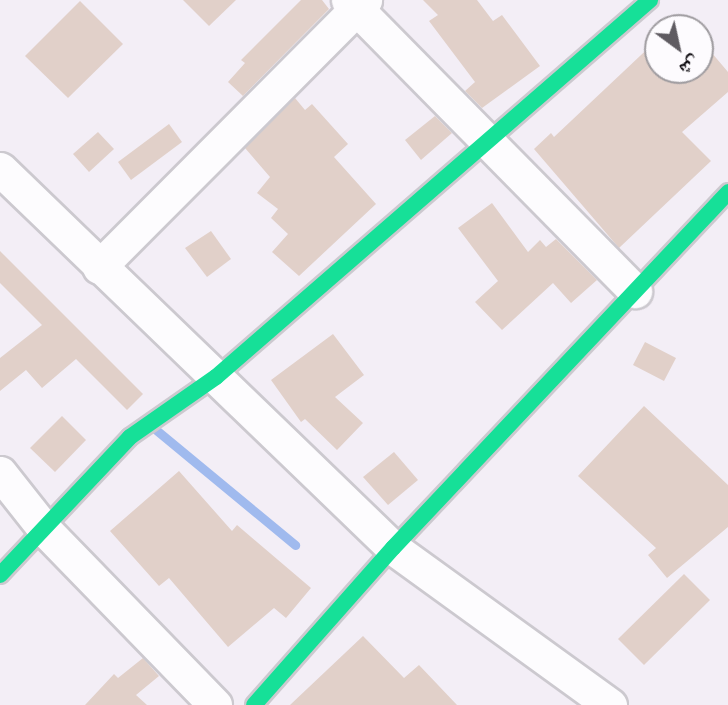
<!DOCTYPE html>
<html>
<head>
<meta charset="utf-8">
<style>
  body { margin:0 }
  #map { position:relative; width:728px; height:705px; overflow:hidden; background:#f3eef6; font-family:"Sofia Sans Condensed","Noto Naskh Arabic",sans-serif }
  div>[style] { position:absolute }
  .stream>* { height:9px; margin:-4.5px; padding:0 4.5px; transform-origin:4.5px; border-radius:4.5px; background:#a0baee }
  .building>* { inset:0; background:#e1d0c9 }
  .roads { filter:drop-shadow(2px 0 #ccc9cf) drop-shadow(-2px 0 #ccc9cf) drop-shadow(0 2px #ccc9cf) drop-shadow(0 -2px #ccc9cf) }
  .street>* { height:33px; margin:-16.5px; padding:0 16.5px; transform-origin:16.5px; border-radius:16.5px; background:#fdfcfe }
  .fast>* { height:16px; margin:-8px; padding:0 8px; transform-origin:8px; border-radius:8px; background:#16e098 }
  span { translate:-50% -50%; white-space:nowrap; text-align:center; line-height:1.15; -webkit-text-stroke:5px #fdfbfe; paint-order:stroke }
  .north { position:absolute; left:644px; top:14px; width:70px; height:70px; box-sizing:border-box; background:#fdfbfe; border:2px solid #9e9b9f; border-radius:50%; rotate:147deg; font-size:19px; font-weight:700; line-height:28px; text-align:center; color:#0f0c11 }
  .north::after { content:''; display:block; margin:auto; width:24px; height:32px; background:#5f5b61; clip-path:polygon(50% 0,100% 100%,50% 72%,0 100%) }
</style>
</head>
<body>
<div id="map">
  <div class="stream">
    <i style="left:155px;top:429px;width:182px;rotate:39.6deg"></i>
  </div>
  <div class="building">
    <i style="clip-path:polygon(183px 0,236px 0,209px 26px)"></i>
    <i style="clip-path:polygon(301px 0,322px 0,329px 9px,243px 96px,228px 82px,245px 63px,241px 60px)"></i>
    <i style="clip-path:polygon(423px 0,477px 0,493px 21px,502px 15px,540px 66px,482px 108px,465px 91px,475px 82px,429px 21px,438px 15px)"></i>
    <i style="clip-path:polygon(80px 1px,123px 44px,68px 98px,25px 56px)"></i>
    <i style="clip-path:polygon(658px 39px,658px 70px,700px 70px,700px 39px,728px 72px,728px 92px,682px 132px,711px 161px,619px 248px,534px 149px,551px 133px,554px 137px)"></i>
    <i style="clip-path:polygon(295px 98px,305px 110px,312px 104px,348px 144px,334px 157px,376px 204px,299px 276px,272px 252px,288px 234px,271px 218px,278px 209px,257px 193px,270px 177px,245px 148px)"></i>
    <i style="clip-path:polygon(435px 116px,452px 133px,421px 160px,405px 140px)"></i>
    <i style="clip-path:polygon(169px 124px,182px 142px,131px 180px,118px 162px)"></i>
    <i style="clip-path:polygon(98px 132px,114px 149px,89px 172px,73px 154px)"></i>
    <i style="clip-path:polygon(492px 203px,528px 252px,540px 240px,546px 247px,556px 239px,597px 280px,571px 303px,553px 283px,502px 330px,475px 302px,498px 281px,458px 228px)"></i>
    <i style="clip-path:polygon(211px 231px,231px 259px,207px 277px,185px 248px)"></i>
    <i style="clip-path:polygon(0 251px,143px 394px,127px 410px,76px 359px,42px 388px,26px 370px,0 391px,0 358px,42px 325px,0 283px)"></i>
    <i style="clip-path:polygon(333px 334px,364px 375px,335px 397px,363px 423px,337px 450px,305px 419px,301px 422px,271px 380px)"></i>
    <i style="clip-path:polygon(645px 342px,676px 358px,664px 381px,633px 365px)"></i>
    <i style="clip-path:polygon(644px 406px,728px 485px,728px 527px,667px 578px,648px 555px,656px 548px,578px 476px)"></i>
    <i style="clip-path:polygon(62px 416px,86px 440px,55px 472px,30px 448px)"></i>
    <i style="clip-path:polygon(394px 452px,418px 480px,388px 505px,363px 477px)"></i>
    <i style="clip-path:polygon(179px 471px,232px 531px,237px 525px,311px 588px,286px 618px,274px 608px,228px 647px,169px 578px,159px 586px,110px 531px)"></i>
    <i style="clip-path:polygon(684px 574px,710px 600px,644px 665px,618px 639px)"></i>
    <i style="clip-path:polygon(363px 636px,404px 678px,419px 665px,457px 705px,290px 705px)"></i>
    <i style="clip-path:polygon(143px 658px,159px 676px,136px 695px,147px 705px,85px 705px,114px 674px,118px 678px)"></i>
  </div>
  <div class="roads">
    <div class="street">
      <i style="left:348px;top:0;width:409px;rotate:45.4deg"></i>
      <i style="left:0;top:169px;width:546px;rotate:43.96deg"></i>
      <i style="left:393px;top:548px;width:268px;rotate:35.9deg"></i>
      <i style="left:99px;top:267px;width:377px;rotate:-45.1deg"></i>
      <i style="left:0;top:473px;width:73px;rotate:51.7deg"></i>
      <i style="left:45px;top:530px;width:244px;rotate:45.8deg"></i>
    </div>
    <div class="fast">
      <i style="left:0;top:575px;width:190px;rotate:-46.7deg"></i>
      <i style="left:130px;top:437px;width:105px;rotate:-34.9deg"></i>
      <i style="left:216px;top:377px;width:575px;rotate:-40.98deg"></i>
      <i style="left:254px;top:705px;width:210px;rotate:-48.5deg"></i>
      <i style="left:393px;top:548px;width:489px;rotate:-46.7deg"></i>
    </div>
  </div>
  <div class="north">ش</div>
</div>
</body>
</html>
